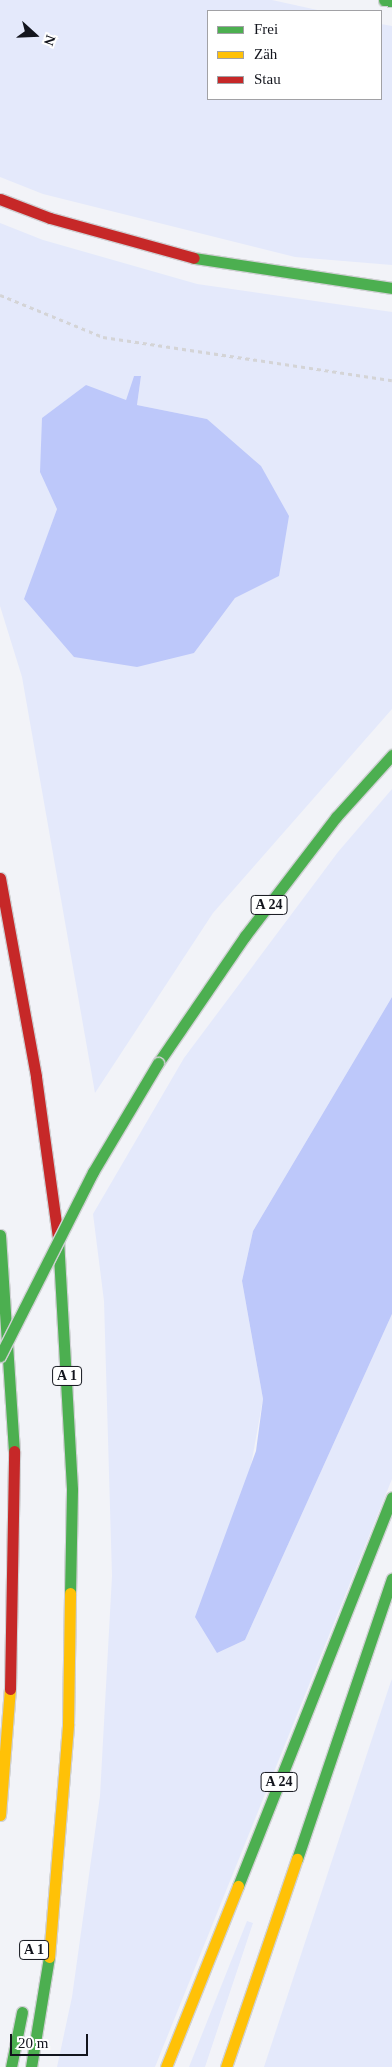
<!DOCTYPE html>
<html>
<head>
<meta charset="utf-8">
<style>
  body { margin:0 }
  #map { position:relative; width:392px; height:2067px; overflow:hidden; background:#f2f3f8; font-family:Georgia,serif }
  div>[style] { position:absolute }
  .green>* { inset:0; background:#e4e9fb }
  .water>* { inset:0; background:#bdc8fa }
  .path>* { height:3px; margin-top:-1.5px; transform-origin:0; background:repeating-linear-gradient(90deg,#d4d4d6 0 4px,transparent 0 8px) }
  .roads { filter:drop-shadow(1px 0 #d0d1d4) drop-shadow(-1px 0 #d0d1d4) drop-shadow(0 1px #d0d1d4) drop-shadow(0 -1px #d0d1d4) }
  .fast>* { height:11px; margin:-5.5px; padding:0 5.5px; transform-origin:5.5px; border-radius:5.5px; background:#4caf50 }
  .slow>* { height:11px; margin:-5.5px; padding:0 5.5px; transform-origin:5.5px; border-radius:5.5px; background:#ffc107 }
  .jam>* { height:11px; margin:-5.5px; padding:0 5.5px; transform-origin:5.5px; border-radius:5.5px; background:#c62828 }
  .bridges { filter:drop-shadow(1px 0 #d0d1d4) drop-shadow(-1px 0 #d0d1d4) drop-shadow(0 1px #d0d1d4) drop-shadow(0 -1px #d0d1d4) }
  .fast-bridge>* { height:11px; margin:-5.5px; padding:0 5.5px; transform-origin:5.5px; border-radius:5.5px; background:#4caf50 }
  span { translate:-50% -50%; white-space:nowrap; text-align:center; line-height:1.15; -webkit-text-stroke:4px #fff; paint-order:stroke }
  .shield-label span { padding:1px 4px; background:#fff; border:1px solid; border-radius:4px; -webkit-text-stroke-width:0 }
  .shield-label { font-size:14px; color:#13151d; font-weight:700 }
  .legend { position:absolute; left:207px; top:10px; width:175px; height:90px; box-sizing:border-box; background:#fff; border:1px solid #a1a1a5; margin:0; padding:6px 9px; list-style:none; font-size:15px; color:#13151d }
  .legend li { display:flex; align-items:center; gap:10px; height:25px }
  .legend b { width:25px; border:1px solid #a1a1a5 }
  .north { position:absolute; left:10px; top:10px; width:50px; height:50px; -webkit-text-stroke:4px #fff; paint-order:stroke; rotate:110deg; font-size:14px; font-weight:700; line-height:20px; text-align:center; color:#13151d }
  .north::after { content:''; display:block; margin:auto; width:18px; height:22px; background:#13151d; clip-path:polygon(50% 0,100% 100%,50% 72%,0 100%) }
  .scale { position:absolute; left:10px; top:2034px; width:78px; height:22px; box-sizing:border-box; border:2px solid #13151d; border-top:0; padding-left:6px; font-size:15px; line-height:18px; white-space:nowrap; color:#13151d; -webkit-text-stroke:4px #fff; paint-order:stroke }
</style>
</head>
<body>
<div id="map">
  <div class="green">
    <i style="clip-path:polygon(0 0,272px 0,322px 11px,208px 11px,208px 99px,381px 99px,381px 24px,392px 26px,392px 265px,295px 257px,43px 194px,0 177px)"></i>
    <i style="clip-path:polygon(evenodd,0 223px,43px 240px,197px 284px,392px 312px,392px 709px,213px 913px,95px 1093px,22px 677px,0 606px,0 223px,134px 376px,141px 376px,137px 405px,207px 419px,279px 576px,235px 598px,194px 653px,25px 599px,57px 509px,126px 400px,134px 376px)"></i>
    <i style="clip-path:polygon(392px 789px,392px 997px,253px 1231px,242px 1281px,263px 1399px,217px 1653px,245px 1640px,392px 1314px,392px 1479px,155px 2067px,57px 2067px,72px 1997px,100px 1796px,112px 1576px,104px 1301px,93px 1214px,184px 1058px,338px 852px)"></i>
    <i style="clip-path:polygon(392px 1679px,392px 2067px,264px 2067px,390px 1684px)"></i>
    <i style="clip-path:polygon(247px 1921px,253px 1923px,205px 2067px,189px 2067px)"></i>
  </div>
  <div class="water">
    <i style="clip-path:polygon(134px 376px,141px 376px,137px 405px,207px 419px,261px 466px,289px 516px,279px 576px,235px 598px,194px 653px,137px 667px,74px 657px,24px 599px,57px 509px,40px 472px,42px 418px,86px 385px,126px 400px)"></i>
    <i style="clip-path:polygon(392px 997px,392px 1314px,245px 1640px,217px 1653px,195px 1617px,256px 1451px,263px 1399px,242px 1281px,253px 1231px)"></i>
  </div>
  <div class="path">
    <i style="left:0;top:295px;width:111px;rotate:22.2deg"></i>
    <i style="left:103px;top:337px;width:292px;rotate:8.5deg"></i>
  </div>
  <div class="roads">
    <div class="fast">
      <i style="left:384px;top:0;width:8px;rotate:7deg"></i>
      <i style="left:194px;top:258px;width:200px;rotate:8.6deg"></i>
      <i style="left:158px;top:1063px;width:154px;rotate:-55.6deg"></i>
      <i style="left:245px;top:936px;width:150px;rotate:-52.6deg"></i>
      <i style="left:336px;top:817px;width:84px;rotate:-47.9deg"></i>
      <i style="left:0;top:1235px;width:216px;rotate:86.3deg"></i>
      <i style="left:58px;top:1238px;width:252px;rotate:86.8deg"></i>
      <i style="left:72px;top:1490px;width:103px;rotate:91.1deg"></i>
      <i style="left:297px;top:1859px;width:296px;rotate:-71.3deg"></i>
      <i style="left:238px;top:1886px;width:418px;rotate:-68.4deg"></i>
      <i style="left:11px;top:2067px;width:56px;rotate:-78.7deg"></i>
      <i style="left:31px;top:2067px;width:111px;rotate:-80.7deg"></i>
    </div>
    <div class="slow">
      <i style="left:0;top:1815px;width:126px;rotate:-85.5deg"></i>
      <i style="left:49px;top:1957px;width:234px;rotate:-85.3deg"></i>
      <i style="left:68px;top:1724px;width:131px;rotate:-89.1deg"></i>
      <i style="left:166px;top:2067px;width:195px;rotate:-68.3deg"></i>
      <i style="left:226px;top:2067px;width:220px;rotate:-71.2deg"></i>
    </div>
    <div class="jam">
      <i style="left:0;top:199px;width:53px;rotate:20.8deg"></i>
      <i style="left:50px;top:218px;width:149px;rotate:15.5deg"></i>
      <i style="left:0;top:878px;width:202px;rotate:79.7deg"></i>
      <i style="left:36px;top:1077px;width:162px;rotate:82.2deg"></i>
      <i style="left:10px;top:1689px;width:238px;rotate:-89deg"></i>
    </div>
  </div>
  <div class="bridges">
    <div class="fast-bridge">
      <i style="left:0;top:1356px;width:206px;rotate:-63.2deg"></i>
      <i style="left:93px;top:1172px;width:127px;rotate:-59.2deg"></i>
    </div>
  </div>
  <div class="shield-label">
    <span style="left:269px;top:905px">A 24</span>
    <span style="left:67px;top:1376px">A 1</span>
    <span style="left:279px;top:1782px">A 24</span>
    <span style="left:34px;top:1950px">A 1</span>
  </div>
  <ul class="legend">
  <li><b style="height:6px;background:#4caf50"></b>Frei</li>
  <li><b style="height:6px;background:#ffc107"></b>Zäh</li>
  <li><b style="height:6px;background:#c62828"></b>Stau</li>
  </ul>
  <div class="north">N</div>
  <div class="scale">20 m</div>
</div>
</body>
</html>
